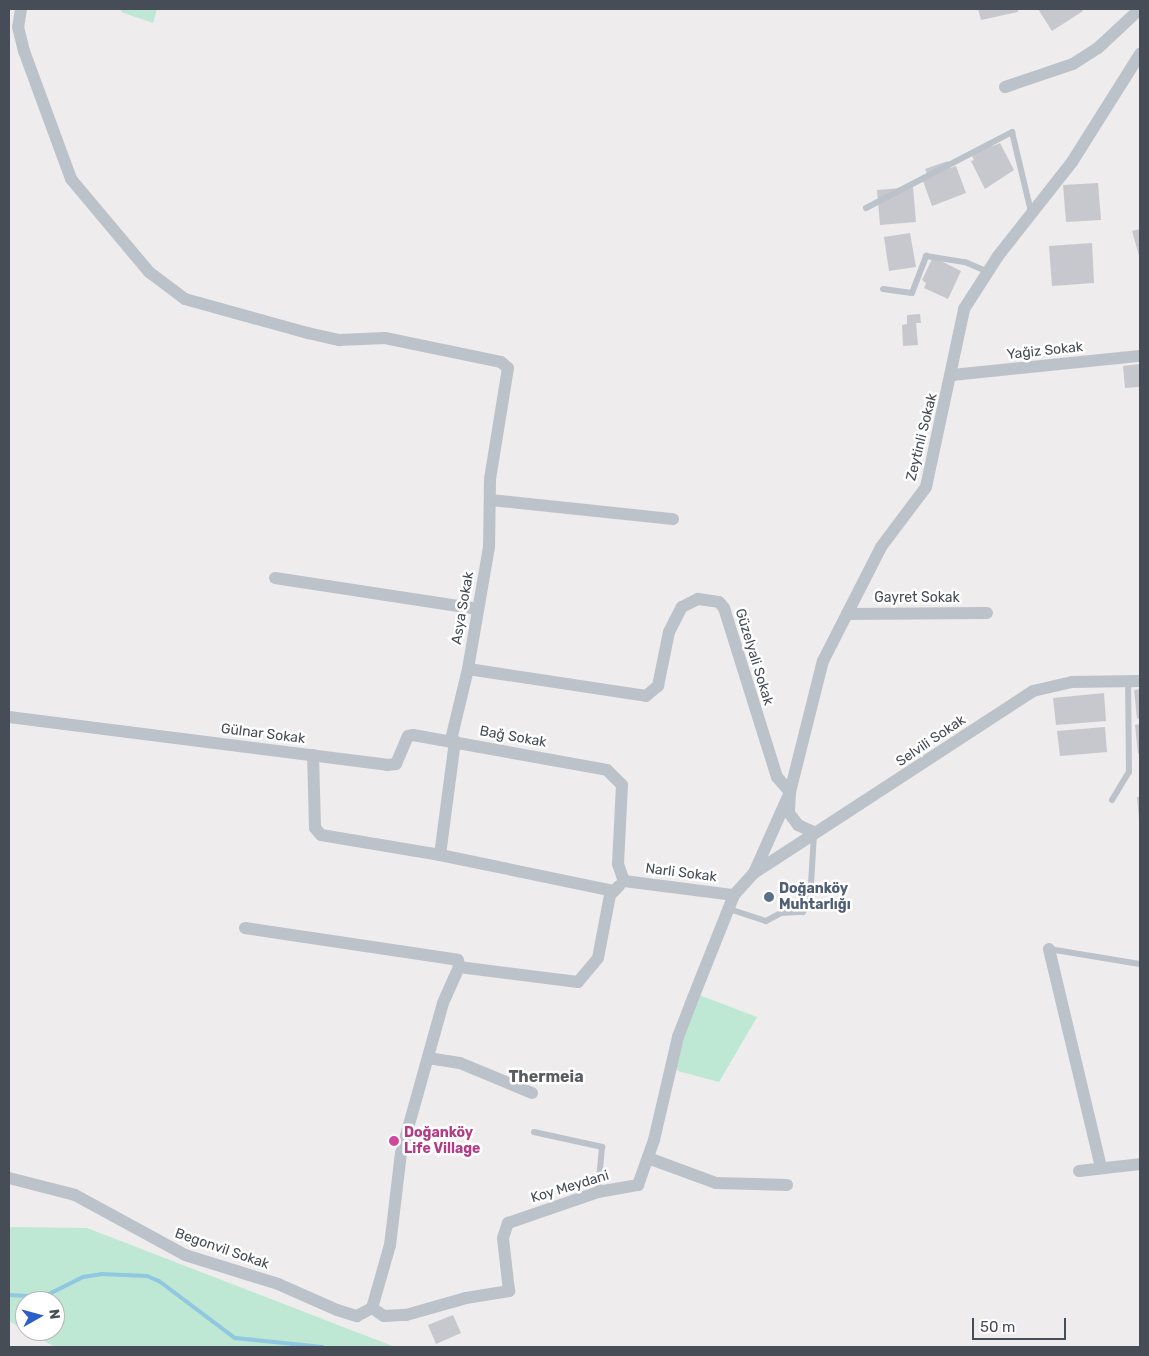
<!DOCTYPE html>
<html>
<head>
<meta charset="utf-8">
<style>
  body { margin:0 }
  #map { position:relative; width:1149px; height:1356px; overflow:hidden; background:#eeecec; font-family:Rubik,sans-serif }
  div>[style] { position:absolute }
  .green>* { inset:0; background:#bee8d3 }
  .stream>* { height:4px; margin:-2px; padding:0 2px; transform-origin:2px; border-radius:2px; background:#90c7e1 }
  .building>* { inset:0; background:#c7c8ce }
  .service>* { height:6px; margin:-3px; padding:0 3px; transform-origin:3px; border-radius:3px; background:#bcc2ca }
  .minor>* { height:12px; margin:-6px; padding:0 6px; transform-origin:6px; border-radius:6px; background:#bcc2ca }
  .dots>* { width:14px; height:14px; translate:-50% -50%; box-sizing:border-box; border:2px solid #fff; border-radius:50% }
  span { translate:-50% -50%; white-space:nowrap; text-align:center; line-height:1.15; -webkit-text-stroke:5px #fff; paint-order:stroke }
  .street-label { font-size:14px; color:#464d57 }
  .service-label { font-size:14px; color:#4e5e75; font-weight:700 }
  .left { translate:0 -50%; text-align:left }
  .hotel-label { font-size:14px; color:#b23c85; font-weight:700 }
  .quarter-label { font-size:16px; color:#595c60; font-weight:700 }
  .frame { position:absolute; inset:0; border:10px solid #464d57; pointer-events:none }
  .north { position:absolute; left:15px; top:1291px; width:50px; height:50px; box-sizing:border-box; background:#fff; border:1px solid #b5b8bc; border-radius:50%; rotate:83deg; font-size:14px; font-weight:700; line-height:20px; text-align:center; color:#464d57 }
  .north::after { content:''; display:block; margin:auto; width:18px; height:22px; background:#2c5fc8; clip-path:polygon(50% 0,100% 100%,50% 72%,0 100%) }
  .scale { position:absolute; left:972px; top:1318px; width:94px; height:22px; box-sizing:border-box; border:2px solid #464d57; border-top:0; padding-left:6px; font-size:15px; line-height:18px; white-space:nowrap; color:#464d57; -webkit-text-stroke:4px #fff; paint-order:stroke }
</style>
</head>
<body>
<div id="map">
  <div class="green">
    <i style="clip-path:polygon(122px 9px,157px 9px,153px 23px,121px 12px)"></i>
    <i style="clip-path:polygon(699px 995px,757px 1017px,719px 1082px,678px 1071px,674px 1065px)"></i>
    <i style="clip-path:polygon(9px 1227px,87px 1228px,395px 1347px,55px 1347px,26px 1331px,55px 1331px,55px 1301px,25px 1301px,25px 1330px,9px 1321px)"></i>
  </div>
  <div class="stream">
    <i style="left:9px;top:1295px;width:34px;rotate:3deg"></i>
    <i style="left:43px;top:1297px;width:45px;rotate:-26.6deg"></i>
    <i style="left:83px;top:1277px;width:18px;rotate:-9deg"></i>
    <i style="left:101px;top:1274px;width:46px;rotate:2.5deg"></i>
    <i style="left:147px;top:1276px;width:13px;rotate:23deg"></i>
    <i style="left:159px;top:1281px;width:95px;rotate:36.9deg"></i>
    <i style="left:235px;top:1338px;width:88px;rotate:5.8deg"></i>
  </div>
  <div class="building">
    <i style="clip-path:polygon(978px 9px,1018px 9px,1018px 12px,981px 20px)"></i>
    <i style="clip-path:polygon(1038px 9px,1082px 9px,1083px 11px,1052px 31px)"></i>
    <i style="clip-path:polygon(990px 141px,993px 146px,1000px 143px,1014px 170px,985px 189px,971px 161px,974px 160px,970px 152px)"></i>
    <i style="clip-path:polygon(948px 161px,950px 168px,956px 166px,966px 193px,932px 206px,922px 178px,928px 176px,925px 169px)"></i>
    <i style="clip-path:polygon(1098px 183px,1101px 220px,1066px 222px,1063px 185px)"></i>
    <i style="clip-path:polygon(913px 187px,916px 222px,880px 225px,877px 190px)"></i>
    <i style="clip-path:polygon(1140px 229px,1140px 259px,1132px 231px)"></i>
    <i style="clip-path:polygon(910px 233px,916px 267px,889px 271px,884px 237px)"></i>
    <i style="clip-path:polygon(1092px 243px,1094px 283px,1052px 286px,1049px 246px)"></i>
    <i style="clip-path:polygon(933px 257px,961px 271px,948px 299px,924px 288px,926px 283px,922px 280px)"></i>
    <i style="clip-path:polygon(920px 314px,921px 323px,916px 323px,918px 345px,903px 346px,902px 325px,907px 324px,907px 315px)"></i>
    <i style="clip-path:polygon(1140px 364px,1140px 387px,1125px 388px,1123px 366px)"></i>
    <i style="clip-path:polygon(1140px 689px,1140px 718px,1137px 719px,1134px 690px)"></i>
    <i style="clip-path:polygon(1104px 693px,1106px 721px,1056px 725px,1053px 698px)"></i>
    <i style="clip-path:polygon(1140px 724px,1140px 753px,1138px 754px,1135px 725px)"></i>
    <i style="clip-path:polygon(1105px 727px,1107px 752px,1060px 756px,1057px 731px)"></i>
    <i style="clip-path:polygon(1137px 797px,1140px 797px,1140px 819px,1139px 819px)"></i>
    <i style="clip-path:polygon(453px 1315px,461px 1333px,436px 1344px,428px 1325px)"></i>
  </div>
  <div class="service">
    <i style="left:866px;top:208px;width:165px;rotate:-27.5deg"></i>
    <i style="left:1012px;top:132px;width:82px;rotate:76.6deg"></i>
    <i style="left:883px;top:289px;width:29px;rotate:8deg"></i>
    <i style="left:912px;top:293px;width:40px;rotate:-69deg"></i>
    <i style="left:926px;top:256px;width:39px;rotate:9deg"></i>
    <i style="left:965px;top:262px;width:23px;rotate:23deg"></i>
    <i style="left:1112px;top:800px;width:33px;rotate:-59deg"></i>
    <i style="left:1129px;top:772px;width:90px;rotate:-90.6deg"></i>
    <i style="left:729px;top:909px;width:39px;rotate:18deg"></i>
    <i style="left:766px;top:921px;width:17px;rotate:-28deg"></i>
    <i style="left:781px;top:913px;width:22px;rotate:-3deg"></i>
    <i style="left:803px;top:912px;width:13px;rotate:-58deg"></i>
    <i style="left:810px;top:901px;width:68px;rotate:-86.6deg"></i>
    <i style="left:1049px;top:949px;width:92px;rotate:9.4deg"></i>
    <i style="left:534px;top:1132px;width:70px;rotate:12.4deg"></i>
    <i style="left:602px;top:1147px;width:45px;rotate:95.1deg"></i>
  </div>
  <div class="minor">
    <i style="left:21px;top:9px;width:18px;rotate:99deg"></i>
    <i style="left:18px;top:27px;width:25px;rotate:76deg"></i>
    <i style="left:24px;top:51px;width:136px;rotate:69.8deg"></i>
    <i style="left:71px;top:179px;width:121px;rotate:50deg"></i>
    <i style="left:149px;top:272px;width:45px;rotate:36.9deg"></i>
    <i style="left:185px;top:299px;width:128px;rotate:15.5deg"></i>
    <i style="left:308px;top:333px;width:32px;rotate:13deg"></i>
    <i style="left:339px;top:340px;width:46px;rotate:-2.5deg"></i>
    <i style="left:385px;top:338px;width:118px;rotate:11.7deg"></i>
    <i style="left:501px;top:362px;width:9px;rotate:41deg"></i>
    <i style="left:508px;top:368px;width:112px;rotate:99.2deg"></i>
    <i style="left:490px;top:479px;width:68px;rotate:90.8deg"></i>
    <i style="left:489px;top:547px;width:124px;rotate:99.8deg"></i>
    <i style="left:468px;top:669px;width:73px;rotate:103.5deg"></i>
    <i style="left:1005px;top:87px;width:72px;rotate:-18.7deg"></i>
    <i style="left:1073px;top:64px;width:30px;rotate:-33deg"></i>
    <i style="left:1098px;top:48px;width:57px;rotate:-42.9deg"></i>
    <i style="left:952px;top:375px;width:189px;rotate:-5.8deg"></i>
    <i style="left:491px;top:500px;width:183px;rotate:6deg"></i>
    <i style="left:275px;top:578px;width:205px;rotate:8.7deg"></i>
    <i style="left:847px;top:614px;width:140px;rotate:-0.4deg"></i>
    <i style="left:468px;top:669px;width:180px;rotate:8.6deg"></i>
    <i style="left:646px;top:696px;width:16px;rotate:-40deg"></i>
    <i style="left:658px;top:686px;width:55px;rotate:-78.5deg"></i>
    <i style="left:669px;top:632px;width:28px;rotate:-63deg"></i>
    <i style="left:682px;top:607px;width:18px;rotate:-27deg"></i>
    <i style="left:698px;top:599px;width:21px;rotate:8deg"></i>
    <i style="left:719px;top:602px;width:8px;rotate:50deg"></i>
    <i style="left:724px;top:608px;width:177px;rotate:72.6deg"></i>
    <i style="left:777px;top:777px;width:20px;rotate:49deg"></i>
    <i style="left:790px;top:792px;width:21px;rotate:93deg"></i>
    <i style="left:789px;top:813px;width:15px;rotate:53deg"></i>
    <i style="left:798px;top:825px;width:17px;rotate:24deg"></i>
    <i style="left:9px;top:717px;width:381px;rotate:7.2deg"></i>
    <i style="left:387px;top:765px;width:9px;rotate:-6deg"></i>
    <i style="left:396px;top:764px;width:30px;rotate:-67deg"></i>
    <i style="left:408px;top:736px;width:5px;rotate:-11deg"></i>
    <i style="left:413px;top:735px;width:197px;rotate:10.2deg"></i>
    <i style="left:607px;top:770px;width:21px;rotate:45deg"></i>
    <i style="left:622px;top:785px;width:79px;rotate:92.9deg"></i>
    <i style="left:618px;top:864px;width:18px;rotate:71deg"></i>
    <i style="left:313px;top:755px;width:73px;rotate:88.4deg"></i>
    <i style="left:315px;top:828px;width:9px;rotate:49deg"></i>
    <i style="left:321px;top:835px;width:121px;rotate:9.5deg"></i>
    <i style="left:440px;top:855px;width:178px;rotate:11.7deg"></i>
    <i style="left:440px;top:855px;width:115px;rotate:-82.5deg"></i>
    <i style="left:754px;top:873px;width:333px;rotate:-33.1deg"></i>
    <i style="left:1033px;top:691px;width:40px;rotate:-13deg"></i>
    <i style="left:1072px;top:682px;width:68px;rotate:-0.8deg"></i>
    <i style="left:624px;top:881px;width:111px;rotate:7.3deg"></i>
    <i style="left:245px;top:928px;width:215px;rotate:8.5deg"></i>
    <i style="left:458px;top:960px;width:7px;rotate:82deg"></i>
    <i style="left:459px;top:967px;width:39px;rotate:114deg"></i>
    <i style="left:443px;top:1003px;width:156px;rotate:105.6deg"></i>
    <i style="left:401px;top:1153px;width:93px;rotate:96.8deg"></i>
    <i style="left:390px;top:1245px;width:66px;rotate:105.9deg"></i>
    <i style="left:1049px;top:949px;width:225px;rotate:76.6deg"></i>
    <i style="left:459px;top:967px;width:120px;rotate:7.2deg"></i>
    <i style="left:578px;top:982px;width:31px;rotate:-50deg"></i>
    <i style="left:598px;top:958px;width:64px;rotate:-79.2deg"></i>
    <i style="left:610px;top:895px;width:13px;rotate:-45deg"></i>
    <i style="left:428px;top:1058px;width:32px;rotate:9deg"></i>
    <i style="left:460px;top:1063px;width:78px;rotate:22.6deg"></i>
    <i style="left:648px;top:1158px;width:72px;rotate:20.2deg"></i>
    <i style="left:716px;top:1183px;width:71px;rotate:1.6deg"></i>
    <i style="left:1079px;top:1171px;width:61px;rotate:-6.5deg"></i>
    <i style="left:9px;top:1178px;width:68px;rotate:14.4deg"></i>
    <i style="left:75px;top:1195px;width:125px;rotate:28.6deg"></i>
    <i style="left:185px;top:1255px;width:97px;rotate:17.3deg"></i>
    <i style="left:278px;top:1284px;width:64px;rotate:23.8deg"></i>
    <i style="left:337px;top:1310px;width:21px;rotate:17deg"></i>
    <i style="left:357px;top:1316px;width:17px;rotate:-28deg"></i>
    <i style="left:372px;top:1308px;width:14px;rotate:34deg"></i>
    <i style="left:384px;top:1316px;width:22px;rotate:-3deg"></i>
    <i style="left:406px;top:1315px;width:62px;rotate:-15.8deg"></i>
    <i style="left:466px;top:1298px;width:44px;rotate:-9.2deg"></i>
    <i style="left:509px;top:1291px;width:53px;rotate:-96.5deg"></i>
    <i style="left:503px;top:1238px;width:16px;rotate:-72deg"></i>
    <i style="left:508px;top:1223px;width:95px;rotate:-19deg"></i>
    <i style="left:598px;top:1192px;width:41px;rotate:-9.9deg"></i>
    <i style="left:638px;top:1185px;width:48px;rotate:-70.4deg"></i>
    <i style="left:654px;top:1140px;width:106px;rotate:-76.9deg"></i>
    <i style="left:678px;top:1037px;width:36px;rotate:-69deg"></i>
    <i style="left:691px;top:1003px;width:116px;rotate:-68.3deg"></i>
    <i style="left:734px;top:895px;width:30px;rotate:-48deg"></i>
    <i style="left:754px;top:873px;width:89px;rotate:-66deg"></i>
    <i style="left:790px;top:792px;width:135px;rotate:-75.9deg"></i>
    <i style="left:823px;top:661px;width:128px;rotate:-63deg"></i>
    <i style="left:881px;top:547px;width:75px;rotate:-53.1deg"></i>
    <i style="left:926px;top:487px;width:182px;rotate:-77.9deg"></i>
    <i style="left:964px;top:309px;width:63px;rotate:-57.3deg"></i>
    <i style="left:998px;top:256px;width:120px;rotate:-51.8deg"></i>
    <i style="left:1072px;top:162px;width:128px;rotate:-57.8deg"></i>
  </div>
  <div class="dots">
    <i style="left:769px;top:897px;background:#5c6f8a"></i>
    <i style="left:394px;top:1141px;background:#d1479c"></i>
  </div>
  <div class="street-label">
    <span style="left:1045px;top:351px;rotate:-6deg">Yağiz Sokak</span>
    <span style="left:922px;top:437px;rotate:-76deg">Zeytinli Sokak</span>
    <span style="left:917px;top:598px">Gayret Sokak</span>
    <span style="left:463px;top:608px;rotate:-80deg">Asya Sokak</span>
    <span style="left:754px;top:657px;rotate:73deg">Güzelyali Sokak</span>
    <span style="left:263px;top:734px;rotate:7deg">Gülnar Sokak</span>
    <span style="left:513px;top:737px;rotate:10deg">Bağ Sokak</span>
    <span style="left:931px;top:741px;rotate:-34deg">Selvili Sokak</span>
    <span style="left:681px;top:873px;rotate:7deg">Narli Sokak</span>
    <span style="left:570px;top:1187px;rotate:-17deg">Koy Meydani</span>
    <span style="left:222px;top:1249px;rotate:19deg">Begonvil Sokak</span>
  </div>
  <div class="service-label">
    <span class="left" style="left:779px;top:897px">Doğanköy<br>Muhtarlığı</span>
  </div>
  <div class="hotel-label">
    <span class="left" style="left:404px;top:1141px">Doğanköy<br>Life Village</span>
  </div>
  <div class="quarter-label">
    <span style="left:546px;top:1077px">Thermeia</span>
  </div>
  <div class="frame"></div>
  <div class="north">N</div>
  <div class="scale">50 m</div>
</div>
</body>
</html>
